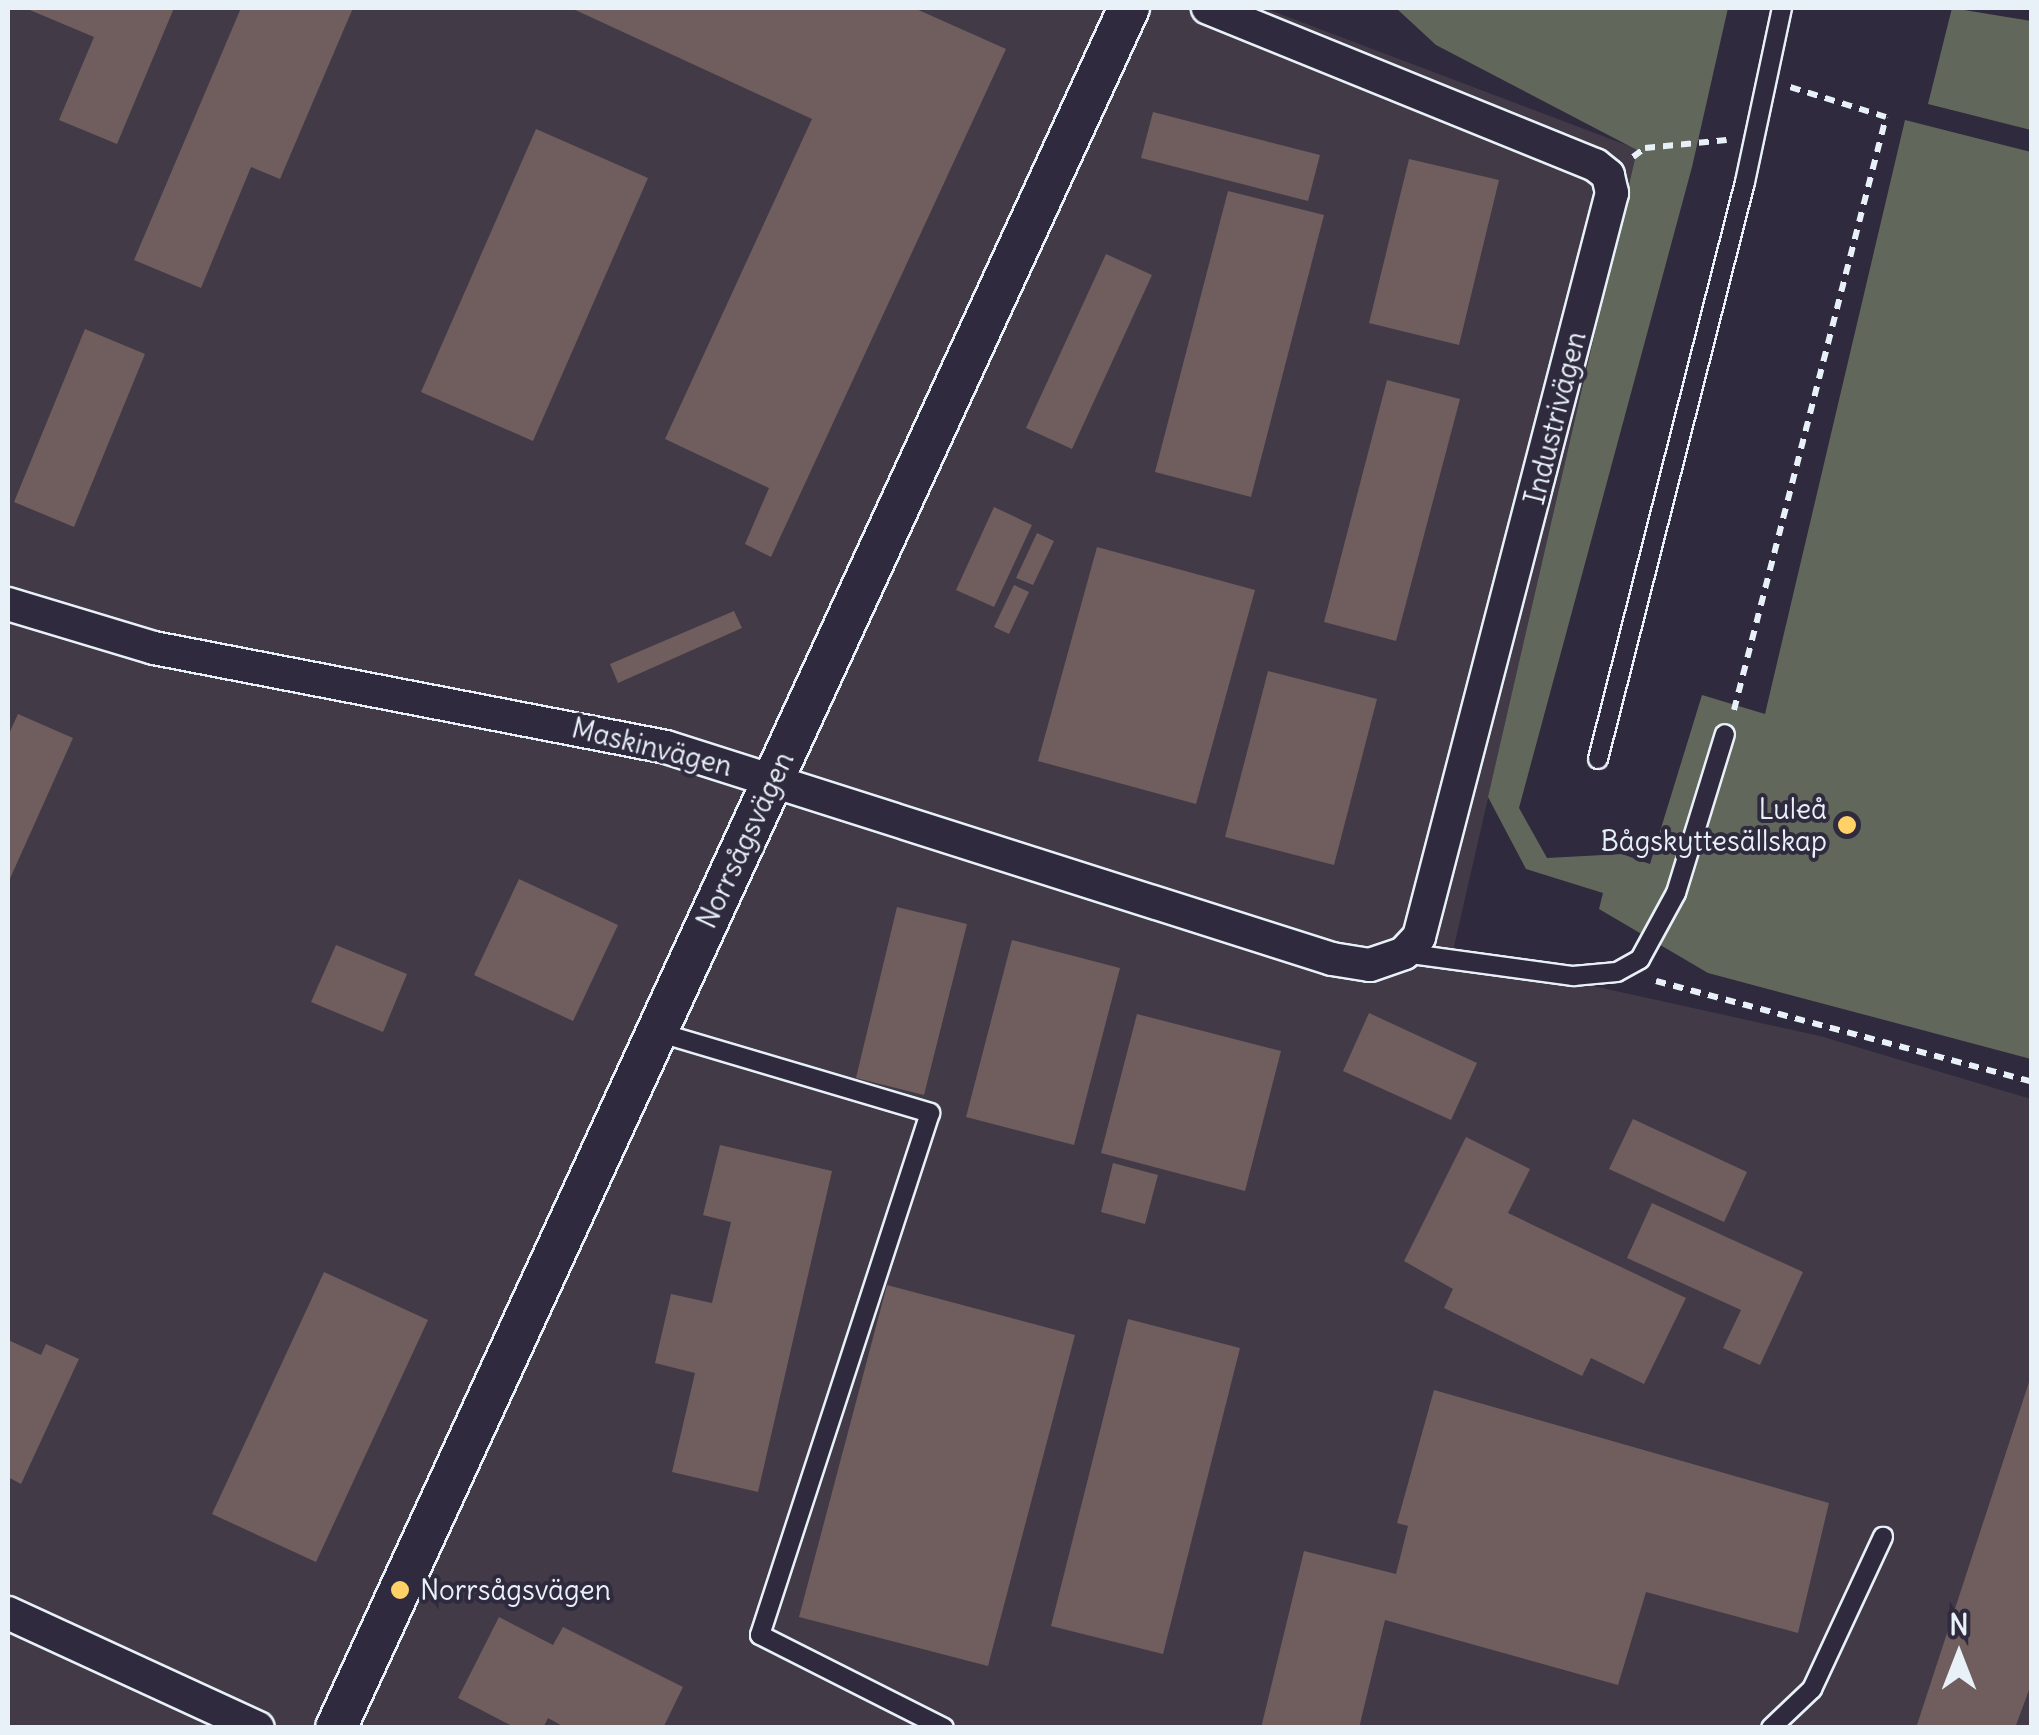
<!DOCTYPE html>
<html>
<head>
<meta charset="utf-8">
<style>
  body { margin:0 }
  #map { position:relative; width:2039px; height:1735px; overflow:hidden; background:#2f2a3d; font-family:Delius,sans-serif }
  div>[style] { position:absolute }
  .built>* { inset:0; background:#423a47 }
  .green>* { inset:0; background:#61685b }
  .building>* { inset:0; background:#6f5e5d }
  .path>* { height:6px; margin-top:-3px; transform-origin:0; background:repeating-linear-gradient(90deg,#e8f1f8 0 10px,transparent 0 18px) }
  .roads { filter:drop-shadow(2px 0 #e8f1f8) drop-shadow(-2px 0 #e8f1f8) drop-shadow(0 2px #e8f1f8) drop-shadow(0 -2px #e8f1f8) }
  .service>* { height:18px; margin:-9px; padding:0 9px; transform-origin:9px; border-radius:9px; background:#2f2a3d }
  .minor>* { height:32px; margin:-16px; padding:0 16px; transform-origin:16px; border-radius:16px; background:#2f2a3d }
  .tertiary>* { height:40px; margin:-20px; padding:0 20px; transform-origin:20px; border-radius:20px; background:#2f2a3d }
  .dots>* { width:28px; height:28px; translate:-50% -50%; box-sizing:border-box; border:5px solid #2f2a3d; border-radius:50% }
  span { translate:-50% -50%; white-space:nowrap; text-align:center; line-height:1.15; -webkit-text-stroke:8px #2f2a3d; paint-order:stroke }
  .street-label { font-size:28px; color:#e8f1f8 }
  .poi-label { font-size:28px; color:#e8f1f8 }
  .right { translate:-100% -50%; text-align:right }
  .left { translate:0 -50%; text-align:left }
  .frame { position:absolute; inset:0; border:10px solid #e8f1f8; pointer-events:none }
  .north { position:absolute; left:1909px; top:1605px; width:100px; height:100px; -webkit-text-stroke:8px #2f2a3d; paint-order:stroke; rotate:0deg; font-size:28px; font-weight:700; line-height:40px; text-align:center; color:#e8f1f8 }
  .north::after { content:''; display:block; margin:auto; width:35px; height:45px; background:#e8f1f8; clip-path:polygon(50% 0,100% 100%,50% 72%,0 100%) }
</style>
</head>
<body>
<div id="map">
  <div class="built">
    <i style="clip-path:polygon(8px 8px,1264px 8px,1637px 149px,1452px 955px,1820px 1036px,2031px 1099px,2031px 1727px,8px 1728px)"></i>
  </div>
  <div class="green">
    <i style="clip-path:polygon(1396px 8px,1728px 8px,1692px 167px,1519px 808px,1547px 858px,1622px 854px,1650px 864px,1702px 695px,1765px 714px,1905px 120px,2031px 152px,2031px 1059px,1708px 973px,1599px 909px,1603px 893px,1526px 869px,1488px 797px,1637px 150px,1436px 45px)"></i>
    <i style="clip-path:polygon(1952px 8px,2031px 21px,2031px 130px,1928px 104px)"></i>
  </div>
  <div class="building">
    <i style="clip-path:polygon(25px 8px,174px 8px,117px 144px,59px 120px,94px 37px)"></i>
    <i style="clip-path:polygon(241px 8px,353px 8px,280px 179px,251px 167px,201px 288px,134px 260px)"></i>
    <i style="clip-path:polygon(571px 8px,914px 8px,1006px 49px,771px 557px,745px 544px,769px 488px,665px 439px,812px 119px)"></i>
    <i style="clip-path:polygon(1153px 112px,1320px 155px,1308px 201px,1141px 158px)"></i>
    <i style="clip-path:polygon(536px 129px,648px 178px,533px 441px,421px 392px)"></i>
    <i style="clip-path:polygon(1409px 159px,1499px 180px,1459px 345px,1369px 323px)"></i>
    <i style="clip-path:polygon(1228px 191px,1324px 215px,1251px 497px,1155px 472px)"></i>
    <i style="clip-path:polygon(1106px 254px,1152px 275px,1072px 449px,1026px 428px)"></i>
    <i style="clip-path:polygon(85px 329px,145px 354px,74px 527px,14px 502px)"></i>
    <i style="clip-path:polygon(1387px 380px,1460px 399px,1396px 641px,1324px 622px)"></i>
    <i style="clip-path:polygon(994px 507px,1032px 525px,994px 607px,956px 590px)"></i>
    <i style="clip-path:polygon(1037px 533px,1054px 541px,1033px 585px,1016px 578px)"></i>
    <i style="clip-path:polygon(1097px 547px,1255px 590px,1196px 804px,1038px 761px)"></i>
    <i style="clip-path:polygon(1014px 585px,1029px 592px,1009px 634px,994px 627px)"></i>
    <i style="clip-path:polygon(734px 611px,742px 628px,618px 683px,610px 664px)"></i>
    <i style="clip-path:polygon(1268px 671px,1377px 699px,1334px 865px,1225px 837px)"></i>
    <i style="clip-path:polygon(18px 714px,73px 738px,8px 883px,8px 736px)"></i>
    <i style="clip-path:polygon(519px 879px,618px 925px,573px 1021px,474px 975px)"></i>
    <i style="clip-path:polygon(897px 907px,967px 924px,924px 1095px,856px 1078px)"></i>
    <i style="clip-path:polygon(1012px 940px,1120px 968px,1074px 1145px,966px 1117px)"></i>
    <i style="clip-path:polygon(336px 945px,407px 974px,383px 1032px,311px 1002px)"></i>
    <i style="clip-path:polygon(1369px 1013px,1477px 1063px,1451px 1120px,1343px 1071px)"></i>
    <i style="clip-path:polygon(1137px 1014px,1281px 1051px,1245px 1191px,1101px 1153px)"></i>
    <i style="clip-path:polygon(1633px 1119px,1747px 1172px,1724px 1222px,1609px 1169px)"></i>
    <i style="clip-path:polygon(1466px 1137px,1530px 1169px,1508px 1213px,1686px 1298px,1644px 1384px,1591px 1358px,1582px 1376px,1444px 1308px,1453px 1289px,1404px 1261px)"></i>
    <i style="clip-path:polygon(720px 1145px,832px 1171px,758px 1492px,672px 1472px,695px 1373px,655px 1363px,671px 1294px,712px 1303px,731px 1222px,703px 1215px)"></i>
    <i style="clip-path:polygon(1113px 1163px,1158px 1175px,1145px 1224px,1101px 1212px)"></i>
    <i style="clip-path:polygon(1652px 1203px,1803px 1272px,1760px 1365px,1723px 1348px,1741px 1310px,1627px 1258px)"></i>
    <i style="clip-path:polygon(324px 1272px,428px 1320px,316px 1562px,212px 1514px)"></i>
    <i style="clip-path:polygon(887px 1285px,1075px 1335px,988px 1666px,799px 1617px)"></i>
    <i style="clip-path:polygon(1128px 1319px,1240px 1348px,1163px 1654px,1051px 1626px)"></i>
    <i style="clip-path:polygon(8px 1340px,41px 1355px,46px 1344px,79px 1359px,21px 1484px,8px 1477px)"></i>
    <i style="clip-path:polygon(2032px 1373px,2032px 1682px,2015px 1728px,1916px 1728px)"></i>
    <i style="clip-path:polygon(1434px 1390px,1829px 1503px,1798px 1633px,1646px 1592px,1618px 1685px,1385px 1620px,1359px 1728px,1261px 1728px,1304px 1551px,1396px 1574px,1408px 1526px,1397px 1523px)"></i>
    <i style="clip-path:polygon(499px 1617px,553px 1645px,563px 1627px,683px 1687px,663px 1728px,566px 1728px,548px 1718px,543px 1728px,516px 1728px,458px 1698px)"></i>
  </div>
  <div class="path">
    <i style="left:1633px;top:157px;width:15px;rotate:-37deg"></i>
    <i style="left:1645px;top:148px;width:82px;rotate:-5.6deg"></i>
    <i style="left:1734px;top:710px;width:612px;rotate:-75.62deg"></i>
    <i style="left:1886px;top:117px;width:101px;rotate:-162.6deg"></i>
    <i style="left:1656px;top:981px;width:389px;rotate:15deg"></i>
  </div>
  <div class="roads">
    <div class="service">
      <i style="left:1598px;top:759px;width:595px;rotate:-75.71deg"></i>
      <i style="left:1745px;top:182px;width:178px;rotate:-78deg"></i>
      <i style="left:1404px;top:953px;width:171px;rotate:7.8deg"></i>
      <i style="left:1573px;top:976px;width:44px;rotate:-5.2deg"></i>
      <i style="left:1617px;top:972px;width:26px;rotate:-29deg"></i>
      <i style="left:1640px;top:959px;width:75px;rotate:-61.4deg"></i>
      <i style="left:1676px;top:893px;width:166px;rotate:-72.9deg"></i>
      <i style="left:657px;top:1032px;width:285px;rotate:16.5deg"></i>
      <i style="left:930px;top:1113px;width:549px;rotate:108.04deg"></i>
      <i style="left:760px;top:1635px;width:206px;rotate:26.8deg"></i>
      <i style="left:1771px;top:1728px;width:57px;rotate:-43.6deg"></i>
      <i style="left:1812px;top:1689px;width:168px;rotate:-65deg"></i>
    </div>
    <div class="minor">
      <i style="left:8px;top:604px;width:152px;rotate:16.8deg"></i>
      <i style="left:154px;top:648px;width:521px;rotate:10.94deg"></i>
      <i style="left:666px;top:747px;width:699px;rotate:17.66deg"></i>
      <i style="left:1332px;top:959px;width:38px;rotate:9deg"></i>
      <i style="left:1370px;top:965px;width:36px;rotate:-19deg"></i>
      <i style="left:1404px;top:953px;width:22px;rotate:-47deg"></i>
      <i style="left:1419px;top:937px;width:769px;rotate:-75.46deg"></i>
      <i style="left:1612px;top:193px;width:18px;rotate:-103deg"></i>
      <i style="left:1608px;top:175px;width:16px;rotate:-142deg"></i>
      <i style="left:1595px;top:165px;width:418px;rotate:-157.9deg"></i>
      <i style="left:8px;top:1613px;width:275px;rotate:24.7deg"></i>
    </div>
    <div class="tertiary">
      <i style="left:336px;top:1728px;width:1894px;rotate:-65.25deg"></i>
    </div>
  </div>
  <div class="dots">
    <i style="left:1847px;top:825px;background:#ffd166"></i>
    <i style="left:400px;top:1590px;background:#ffd166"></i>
  </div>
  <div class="street-label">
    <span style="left:1555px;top:418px;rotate:-76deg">Industrivägen</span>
    <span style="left:652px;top:747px;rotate:14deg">Maskinvägen</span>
    <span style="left:745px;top:840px;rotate:-65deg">Norrsågsvägen</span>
  </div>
  <div class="poi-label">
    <span class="right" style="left:1827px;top:825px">Luleå<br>Bågskyttesällskap</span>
    <span class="left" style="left:420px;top:1590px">Norrsågsvägen</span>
  </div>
  <div class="frame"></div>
  <div class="north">N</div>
</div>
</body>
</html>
